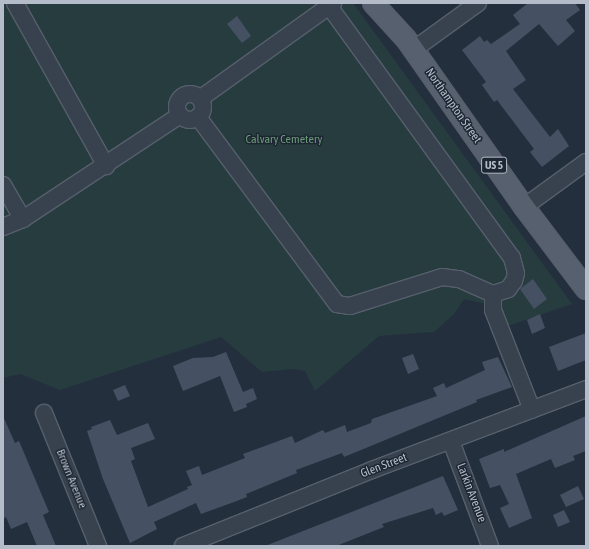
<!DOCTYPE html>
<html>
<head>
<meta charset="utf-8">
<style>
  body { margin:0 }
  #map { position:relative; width:589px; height:549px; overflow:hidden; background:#242f3e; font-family:"Asap Condensed",sans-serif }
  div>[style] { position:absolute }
  .green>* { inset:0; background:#263c3f }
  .building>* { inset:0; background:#455162 }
  .roads { filter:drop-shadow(1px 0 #565f6c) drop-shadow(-1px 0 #565f6c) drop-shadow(0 1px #565f6c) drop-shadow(0 -1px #565f6c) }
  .minor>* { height:16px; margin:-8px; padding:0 8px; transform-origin:8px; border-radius:8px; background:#38414e }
  .minor>.ring { margin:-8px; padding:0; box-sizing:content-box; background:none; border:16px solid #38414e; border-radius:50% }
  .major>* { height:20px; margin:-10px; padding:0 10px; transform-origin:10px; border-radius:10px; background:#56606e }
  span { translate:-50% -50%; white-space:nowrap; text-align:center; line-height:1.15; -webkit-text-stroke:3px #1d2633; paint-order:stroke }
  .shield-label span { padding:1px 3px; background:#1d2633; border:1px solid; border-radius:3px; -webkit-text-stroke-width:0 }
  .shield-label { font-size:11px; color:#b4bcc9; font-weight:700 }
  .street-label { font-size:12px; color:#b4bcc9 }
  .park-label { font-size:12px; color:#6b9a76 }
  .frame { position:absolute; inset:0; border:4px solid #b4bcc9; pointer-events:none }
</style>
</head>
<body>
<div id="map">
  <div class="green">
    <i style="clip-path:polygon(3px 3px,353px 3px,572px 304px,496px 330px,486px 304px,464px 299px,454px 314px,434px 332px,379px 336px,315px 391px,305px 371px,292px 369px,262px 372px,221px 337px,60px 390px,20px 374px,3px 378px)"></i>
  </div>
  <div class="building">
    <i style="clip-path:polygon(528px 3px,575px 3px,580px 10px,566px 20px,575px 31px,558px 46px,539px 24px,506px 51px,526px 80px,513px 89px,550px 137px,558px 129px,569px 146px,542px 167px,530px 152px,534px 149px,497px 100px,494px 102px,482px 85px,486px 82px,462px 50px,480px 36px,484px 42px,487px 40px,491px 44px,520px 24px,513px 15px)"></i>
    <i style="clip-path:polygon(237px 16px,251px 36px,242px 43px,227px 24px)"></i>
    <i style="clip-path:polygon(533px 279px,547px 299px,534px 309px,520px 289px)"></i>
    <i style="clip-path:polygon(540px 314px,545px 328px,532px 334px,527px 320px)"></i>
    <i style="clip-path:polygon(586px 333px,586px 360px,558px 371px,549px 347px)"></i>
    <i style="clip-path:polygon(226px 352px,243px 392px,253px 388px,257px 399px,246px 404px,247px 407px,234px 412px,220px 376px,183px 391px,173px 366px,193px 358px,213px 357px)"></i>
    <i style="clip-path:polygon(413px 354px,419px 369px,408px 374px,402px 358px)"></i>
    <i style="clip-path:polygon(498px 357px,512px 387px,476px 400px,477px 402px,361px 450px,344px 457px,342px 453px,296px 470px,297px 473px,246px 494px,247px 497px,234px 502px,201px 514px,196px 503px,154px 522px,157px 529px,130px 543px,103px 479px,87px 431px,92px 429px,91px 427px,110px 420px,117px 435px,148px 423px,155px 439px,131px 448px,135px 459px,131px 461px,148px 507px,188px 489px,187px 487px,192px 485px,186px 471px,199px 466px,202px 475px,245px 458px,243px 454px,292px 436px,295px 443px,323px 430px,325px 433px,345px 425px,347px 432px,371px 423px,372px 419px,437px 396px,433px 388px,444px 383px,446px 388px,485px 370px,482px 362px)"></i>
    <i style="clip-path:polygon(125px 385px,130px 396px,118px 401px,113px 390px)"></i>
    <i style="clip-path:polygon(3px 416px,15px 443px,19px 441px,49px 512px,43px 515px,56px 546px,37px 546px,27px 522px,11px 529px,6px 517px,3px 519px)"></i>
    <i style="clip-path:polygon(586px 416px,586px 451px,573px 456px,575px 460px,555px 468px,551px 459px,516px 474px,532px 518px,509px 528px,500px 508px,509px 504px,500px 485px,490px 488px,479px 459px,504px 449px,504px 452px)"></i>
    <i style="clip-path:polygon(443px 476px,458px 510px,444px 516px,442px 512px,436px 515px,433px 508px,382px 524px,384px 527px,336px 546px,265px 546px)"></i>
    <i style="clip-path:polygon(578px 486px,584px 499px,566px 507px,560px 495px)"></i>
    <i style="clip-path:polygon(564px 510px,570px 522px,558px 527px,553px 515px)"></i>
  </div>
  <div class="roads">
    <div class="minor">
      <i style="left:15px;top:3px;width:187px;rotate:60.8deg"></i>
      <i style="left:413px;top:50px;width:80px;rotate:-35.9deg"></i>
      <i class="ring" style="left:177px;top:94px;width:10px;height:10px"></i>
      <i style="left:201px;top:98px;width:163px;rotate:-35.7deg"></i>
      <i style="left:198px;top:117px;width:233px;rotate:53.4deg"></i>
      <i style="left:337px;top:304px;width:13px;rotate:9deg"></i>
      <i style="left:350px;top:306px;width:96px;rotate:-17.5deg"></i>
      <i style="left:442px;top:277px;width:17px;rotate:7deg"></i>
      <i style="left:459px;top:279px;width:37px;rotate:24deg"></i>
      <i style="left:493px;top:294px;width:16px;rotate:-18deg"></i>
      <i style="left:508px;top:289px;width:10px;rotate:-53deg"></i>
      <i style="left:514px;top:281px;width:8px;rotate:-76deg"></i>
      <i style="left:516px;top:273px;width:16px;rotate:-105deg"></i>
      <i style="left:512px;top:258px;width:311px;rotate:-126deg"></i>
      <i style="left:3px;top:185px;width:39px;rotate:60deg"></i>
      <i style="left:524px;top:207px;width:77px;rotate:-36deg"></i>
      <i style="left:3px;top:227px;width:22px;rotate:-22deg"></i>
      <i style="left:23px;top:219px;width:188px;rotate:-33.5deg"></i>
      <i style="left:493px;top:294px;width:16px;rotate:90deg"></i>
      <i style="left:493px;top:310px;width:107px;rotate:68.7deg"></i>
      <i style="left:44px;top:413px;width:144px;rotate:67.9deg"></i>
      <i style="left:451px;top:441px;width:112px;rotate:69.6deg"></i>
      <i style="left:183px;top:546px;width:204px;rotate:-21.9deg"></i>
      <i style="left:372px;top:470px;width:229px;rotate:-20.7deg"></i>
    </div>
    <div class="major">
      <i style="left:373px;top:3px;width:49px;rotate:47.5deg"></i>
      <i style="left:406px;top:39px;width:205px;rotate:54.9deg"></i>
      <i style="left:524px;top:207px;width:103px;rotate:52.9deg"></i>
    </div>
  </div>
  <div class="shield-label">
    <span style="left:494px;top:165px">US 5</span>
  </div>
  <div class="street-label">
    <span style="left:453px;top:106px;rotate:55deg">Northampton Street</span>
    <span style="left:384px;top:466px;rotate:-21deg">Glen Street</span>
    <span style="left:71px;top:479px;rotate:68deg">Brown Avenue</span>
    <span style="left:471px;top:493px;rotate:69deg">Larkin Avenue</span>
  </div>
  <div class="park-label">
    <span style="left:284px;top:140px">Calvary Cemetery</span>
  </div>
  <div class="frame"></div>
</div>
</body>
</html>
